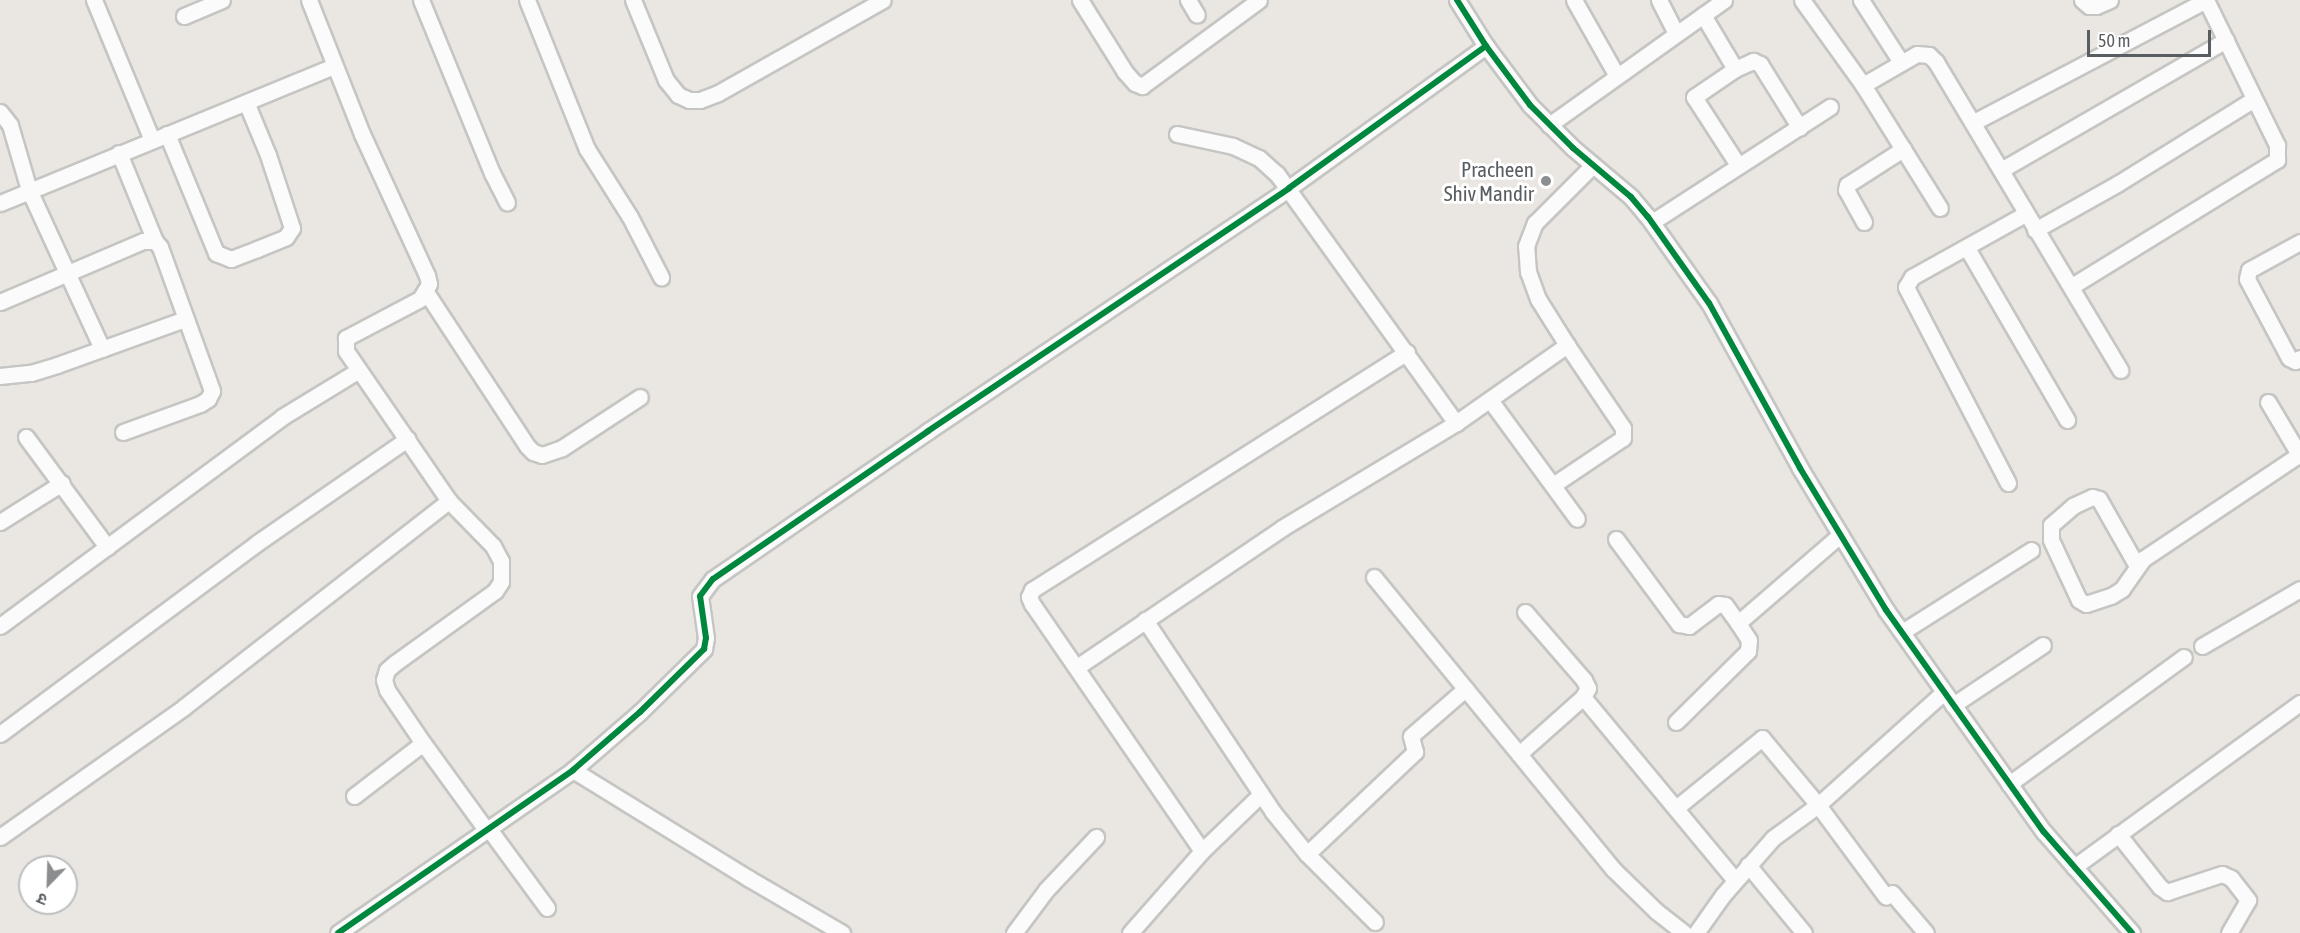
<!DOCTYPE html>
<html>
<head>
<meta charset="utf-8">
<style>
  body { margin:0 }
  #map { position:relative; width:2300px; height:933px; overflow:hidden; background:#eae7e2; font-family:"Asap Condensed","Noto Sans Devanagari",sans-serif }
  div>[style] { position:absolute }
  .roads { filter:drop-shadow(2px 0 #c5c5c3) drop-shadow(-2px 0 #c5c5c3) drop-shadow(0 2px #c5c5c3) drop-shadow(0 -2px #c5c5c3) }
  .minor>* { height:15px; margin:-7.5px; padding:0 7.5px; transform-origin:7.5px; border-radius:7.5px; background:#fcfbfb }
  .cycleway>* { height:6px; margin:-3px; padding:0 3px; transform-origin:3px; border-radius:3px; background:#00873e }
  .dots>* { width:16px; height:16px; translate:-50% -50%; box-sizing:border-box; border:3px solid #fff; border-radius:50% }
  span { translate:-50% -50%; white-space:nowrap; text-align:center; line-height:1.15; -webkit-text-stroke:6px #fff; paint-order:stroke }
  .poi-label { font-size:21px; color:#585d61 }
  .right { translate:-100% -50%; text-align:right }
  .north { position:absolute; left:18px; top:855px; width:60px; height:60px; box-sizing:border-box; background:#fff; border:2px solid #bcbec0; border-radius:50%; rotate:203deg; font-size:16px; font-weight:700; line-height:24px; text-align:center; color:#585d61 }
  .north::after { content:''; display:block; margin:auto; width:21px; height:27px; background:#8b8d8e; clip-path:polygon(50% 0,100% 100%,50% 72%,0 100%) }
  .scale { position:absolute; left:2087px; top:30px; width:124px; height:27px; box-sizing:border-box; border:3px solid #585d61; border-top:0; padding-left:8px; font-size:18px; line-height:21px; white-space:nowrap; color:#585d61; -webkit-text-stroke:4px #fff; paint-order:stroke }
</style>
</head>
<body>
<div id="map">
  <div class="roads">
    <div class="minor">
      <i style="left:94px;top:0;width:152px;rotate:67.5deg"></i>
      <i style="left:309px;top:0;width:144px;rotate:68.4deg"></i>
      <i style="left:362px;top:134px;width:155px;rotate:65.3deg"></i>
      <i style="left:427px;top:275px;width:9px;rotate:77deg"></i>
      <i style="left:429px;top:284px;width:17px;rotate:121deg"></i>
      <i style="left:420px;top:299px;width:84px;rotate:152.2deg"></i>
      <i style="left:346px;top:338px;width:13px;rotate:90deg"></i>
      <i style="left:346px;top:351px;width:182px;rotate:55.5deg"></i>
      <i style="left:449px;top:501px;width:63px;rotate:45.6deg"></i>
      <i style="left:493px;top:546px;width:17px;rotate:62deg"></i>
      <i style="left:501px;top:561px;width:21px;rotate:90deg"></i>
      <i style="left:501px;top:582px;width:11px;rotate:124deg"></i>
      <i style="left:495px;top:591px;width:123px;rotate:144.2deg"></i>
      <i style="left:395px;top:663px;width:11px;rotate:139deg"></i>
      <i style="left:387px;top:670px;width:10px;rotate:107deg"></i>
      <i style="left:384px;top:680px;width:10px;rotate:73deg"></i>
      <i style="left:387px;top:690px;width:64px;rotate:55.8deg"></i>
      <i style="left:423px;top:743px;width:109px;rotate:54deg"></i>
      <i style="left:421px;top:0;width:187px;rotate:67.7deg"></i>
      <i style="left:492px;top:173px;width:33px;rotate:63deg"></i>
      <i style="left:527px;top:0;width:161px;rotate:68.1deg"></i>
      <i style="left:587px;top:149px;width:80px;rotate:57.7deg"></i>
      <i style="left:630px;top:217px;width:68px;rotate:62.7deg"></i>
      <i style="left:633px;top:0;width:87px;rotate:67.6deg"></i>
      <i style="left:666px;top:80px;width:19px;rotate:51deg"></i>
      <i style="left:678px;top:95px;width:12px;rotate:24deg"></i>
      <i style="left:689px;top:100px;width:11px"></i>
      <i style="left:700px;top:100px;width:19px;rotate:-21deg"></i>
      <i style="left:718px;top:93px;width:189px;rotate:-29.4deg"></i>
      <i style="left:1080px;top:0;width:85px;rotate:58deg"></i>
      <i style="left:1125px;top:72px;width:15px;rotate:48deg"></i>
      <i style="left:1135px;top:83px;width:8px;rotate:23deg"></i>
      <i style="left:1142px;top:86px;width:145px;rotate:-36.3deg"></i>
      <i style="left:1188px;top:0;width:17px;rotate:59deg"></i>
      <i style="left:1457px;top:0;width:54px;rotate:57.8deg"></i>
      <i style="left:1486px;top:46px;width:74px;rotate:53.3deg"></i>
      <i style="left:1530px;top:105px;width:61px;rotate:45deg"></i>
      <i style="left:1573px;top:148px;width:76px;rotate:40.2deg"></i>
      <i style="left:1631px;top:197px;width:26px;rotate:50deg"></i>
      <i style="left:1648px;top:217px;width:105px;rotate:54.7deg"></i>
      <i style="left:1709px;top:303px;width:188px;rotate:61.1deg"></i>
      <i style="left:1800px;top:468px;width:166px;rotate:58.8deg"></i>
      <i style="left:1886px;top:610px;width:272px;rotate:54.6deg"></i>
      <i style="left:2044px;top:832px;width:134px;rotate:48.9deg"></i>
      <i style="left:1574px;top:0;width:87px;rotate:60.5deg"></i>
      <i style="left:1659px;top:0;width:38px;rotate:63deg"></i>
      <i style="left:1802px;top:0;width:105px;rotate:54.3deg"></i>
      <i style="left:1863px;top:85px;width:145px;rotate:58deg"></i>
      <i style="left:1861px;top:0;width:74px;rotate:57.2deg"></i>
      <i style="left:2082px;top:0;width:9px;rotate:41deg"></i>
      <i style="left:2089px;top:6px;width:7px"></i>
      <i style="left:2096px;top:6px;width:15px;rotate:-23deg"></i>
      <i style="left:1703px;top:15px;width:63px;rotate:59.3deg"></i>
      <i style="left:184px;top:16px;width:41px;rotate:-22.8deg"></i>
      <i style="left:1863px;top:85px;width:62px;rotate:-29.9deg"></i>
      <i style="left:1917px;top:54px;width:12px;rotate:5deg"></i>
      <i style="left:1929px;top:55px;width:10px;rotate:45deg"></i>
      <i style="left:1936px;top:62px;width:359px;rotate:59.1deg"></i>
      <i style="left:0;top:112px;width:16px;rotate:52deg"></i>
      <i style="left:10px;top:125px;width:68px;rotate:73.7deg"></i>
      <i style="left:29px;top:190px;width:175px;rotate:65.3deg"></i>
      <i style="left:1974px;top:122px;width:262px;rotate:-27.7deg"></i>
      <i style="left:1549px;top:125px;width:215px;rotate:-35.5deg"></i>
      <i style="left:167px;top:134px;width:129px;rotate:67.6deg"></i>
      <i style="left:216px;top:253px;width:16px;rotate:22deg"></i>
      <i style="left:231px;top:259px;width:28px;rotate:-21deg"></i>
      <i style="left:257px;top:249px;width:31px;rotate:-22deg"></i>
      <i style="left:286px;top:237px;width:11px;rotate:-56deg"></i>
      <i style="left:292px;top:228px;width:77px;rotate:-108.2deg"></i>
      <i style="left:268px;top:155px;width:57px;rotate:-112.5deg"></i>
      <i style="left:1177px;top:134px;width:57px;rotate:12.1deg"></i>
      <i style="left:1233px;top:146px;width:29px;rotate:25deg"></i>
      <i style="left:1259px;top:158px;width:24px;rotate:42deg"></i>
      <i style="left:1277px;top:174px;width:307px;rotate:54.3deg"></i>
      <i style="left:119px;top:153px;width:95px;rotate:67.8deg"></i>
      <i style="left:155px;top:241px;width:8px;rotate:50deg"></i>
      <i style="left:160px;top:247px;width:153px;rotate:70.1deg"></i>
      <i style="left:212px;top:391px;width:9px;rotate:117deg"></i>
      <i style="left:208px;top:399px;width:9px;rotate:148deg"></i>
      <i style="left:200px;top:404px;width:82px;rotate:160deg"></i>
      <i style="left:1738px;top:165px;width:81px;rotate:-122.9deg"></i>
      <i style="left:1694px;top:97px;width:50px;rotate:-34.3deg"></i>
      <i style="left:1735px;top:69px;width:20px;rotate:-24deg"></i>
      <i style="left:1753px;top:61px;width:8px;rotate:23deg"></i>
      <i style="left:1760px;top:64px;width:75px;rotate:58deg"></i>
      <i style="left:2001px;top:170px;width:260px;rotate:-30deg"></i>
      <i style="left:0;top:203px;width:361px;rotate:-22.3deg"></i>
      <i style="left:1652px;top:222px;width:212px;rotate:-32.9deg"></i>
      <i style="left:1864px;top:222px;width:37px;rotate:-119deg"></i>
      <i style="left:1846px;top:190px;width:5px;rotate:-79deg"></i>
      <i style="left:1847px;top:185px;width:67px;rotate:-32.7deg"></i>
      <i style="left:2035px;top:230px;width:94px;rotate:-29.3deg"></i>
      <i style="left:2117px;top:184px;width:161px;rotate:-31.8deg"></i>
      <i style="left:2300px;top:242px;width:58px;rotate:151.2deg"></i>
      <i style="left:2249px;top:270px;width:9px;rotate:103deg"></i>
      <i style="left:2247px;top:279px;width:89px;rotate:62deg"></i>
      <i style="left:2289px;top:358px;width:7px;rotate:27deg"></i>
      <i style="left:2295px;top:361px;width:6px;rotate:-31deg"></i>
      <i style="left:1967px;top:248px;width:199px;rotate:59.8deg"></i>
      <i style="left:2072px;top:286px;width:241px;rotate:-31.6deg"></i>
      <i style="left:2277px;top:160px;width:15px;rotate:-90deg"></i>
      <i style="left:2277px;top:145px;width:161px;rotate:-116.1deg"></i>
      <i style="left:426px;top:292px;width:184px;rotate:56.7deg"></i>
      <i style="left:527px;top:446px;width:8px;rotate:45deg"></i>
      <i style="left:533px;top:452px;width:9px;rotate:18deg"></i>
      <i style="left:542px;top:455px;width:21px;rotate:-19deg"></i>
      <i style="left:562px;top:448px;width:93px;rotate:-33.2deg"></i>
      <i style="left:0;top:302px;width:155px;rotate:-23.1deg"></i>
      <i style="left:143px;top:241px;width:12px"></i>
      <i style="left:0;top:376px;width:31px;rotate:-6deg"></i>
      <i style="left:31px;top:373px;width:27px;rotate:-17deg"></i>
      <i style="left:57px;top:365px;width:136px;rotate:-19.8deg"></i>
      <i style="left:1490px;top:400px;width:147px;rotate:53.8deg"></i>
      <i style="left:2268px;top:402px;width:63px;rotate:59.3deg"></i>
      <i style="left:26px;top:437px;width:137px;rotate:53.6deg"></i>
      <i style="left:2008px;top:483px;width:221px;rotate:-117.5deg"></i>
      <i style="left:1906px;top:287px;width:12px;rotate:-59deg"></i>
      <i style="left:1912px;top:277px;width:129px;rotate:-29.1deg"></i>
      <i style="left:1553px;top:485px;width:84px;rotate:-33.9deg"></i>
      <i style="left:1623px;top:438px;width:10px;rotate:-90deg"></i>
      <i style="left:1623px;top:428px;width:100px;rotate:-124deg"></i>
      <i style="left:0;top:522px;width:73px;rotate:-32.2deg"></i>
      <i style="left:1616px;top:539px;width:106px;rotate:53.5deg"></i>
      <i style="left:1679px;top:624px;width:10px;rotate:11deg"></i>
      <i style="left:1689px;top:626px;width:36px;rotate:-37deg"></i>
      <i style="left:1718px;top:604px;width:7px;rotate:8deg"></i>
      <i style="left:1725px;top:605px;width:22px;rotate:54deg"></i>
      <i style="left:2137px;top:566px;width:77px;rotate:-119.6deg"></i>
      <i style="left:2099px;top:499px;width:7px;rotate:-164deg"></i>
      <i style="left:2092px;top:497px;width:21px;rotate:155deg"></i>
      <i style="left:2073px;top:506px;width:29px;rotate:139deg"></i>
      <i style="left:2051px;top:525px;width:15px;rotate:90deg"></i>
      <i style="left:2051px;top:540px;width:66px;rotate:65deg"></i>
      <i style="left:2079px;top:600px;width:8px;rotate:30deg"></i>
      <i style="left:2086px;top:604px;width:26px;rotate:-18deg"></i>
      <i style="left:2111px;top:596px;width:13px;rotate:-32deg"></i>
      <i style="left:2122px;top:589px;width:37px;rotate:-55deg"></i>
      <i style="left:2143px;top:559px;width:189px;rotate:-33.8deg"></i>
      <i style="left:1374px;top:577px;width:377px;rotate:50.7deg"></i>
      <i style="left:1613px;top:869px;width:60px;rotate:44.3deg"></i>
      <i style="left:1656px;top:911px;width:36px;rotate:38deg"></i>
      <i style="left:1145px;top:620px;width:231px;rotate:56.3deg"></i>
      <i style="left:1273px;top:812px;width:54px;rotate:51deg"></i>
      <i style="left:1307px;top:854px;width:96px;rotate:45deg"></i>
      <i style="left:0;top:626px;width:351px;rotate:-36.5deg"></i>
      <i style="left:282px;top:417px;width:90px;rotate:-31.4deg"></i>
      <i style="left:1902px;top:632px;width:153px;rotate:-32.4deg"></i>
      <i style="left:2202px;top:646px;width:113px;rotate:-30.2deg"></i>
      <i style="left:1077px;top:667px;width:248px;rotate:-34.1deg"></i>
      <i style="left:1282px;top:528px;width:203px;rotate:-31.1deg"></i>
      <i style="left:1456px;top:423px;width:136px;rotate:-35.1deg"></i>
      <i style="left:1567px;top:345px;width:54px;rotate:-122.2deg"></i>
      <i style="left:1538px;top:299px;width:29px;rotate:-110deg"></i>
      <i style="left:1528px;top:272px;width:26px;rotate:-94deg"></i>
      <i style="left:1526px;top:246px;width:25px;rotate:-69deg"></i>
      <i style="left:1535px;top:223px;width:82px;rotate:-45deg"></i>
      <i style="left:1583px;top:697px;width:238px;rotate:50.3deg"></i>
      <i style="left:1953px;top:705px;width:108px;rotate:-33.7deg"></i>
      <i style="left:1676px;top:722px;width:101px;rotate:-44.6deg"></i>
      <i style="left:1748px;top:651px;width:11px;rotate:-85deg"></i>
      <i style="left:1749px;top:640px;width:20px;rotate:-123deg"></i>
      <i style="left:1738px;top:623px;width:135px;rotate:-40.8deg"></i>
      <i style="left:0;top:734px;width:320px;rotate:-36.6deg"></i>
      <i style="left:257px;top:543px;width:183px;rotate:-34.7deg"></i>
      <i style="left:1519px;top:754px;width:86px;rotate:-41.7deg"></i>
      <i style="left:1583px;top:697px;width:10px;rotate:-61deg"></i>
      <i style="left:1588px;top:688px;width:9px;rotate:-117deg"></i>
      <i style="left:1584px;top:680px;width:90px;rotate:-130.9deg"></i>
      <i style="left:573px;top:770px;width:206px;rotate:31.7deg"></i>
      <i style="left:748px;top:878px;width:109px;rotate:30.3deg"></i>
      <i style="left:2009px;top:784px;width:216px;rotate:-36deg"></i>
      <i style="left:354px;top:796px;width:87px;rotate:-37.5deg"></i>
      <i style="left:1676px;top:808px;width:111px;rotate:-39.1deg"></i>
      <i style="left:1762px;top:738px;width:87px;rotate:50.1deg"></i>
      <i style="left:1818px;top:805px;width:114px;rotate:53.5deg"></i>
      <i style="left:489px;top:829px;width:98px;rotate:53.7deg"></i>
      <i style="left:2118px;top:834px;width:68px;rotate:51.6deg"></i>
      <i style="left:2160px;top:887px;width:9px;rotate:36deg"></i>
      <i style="left:2167px;top:892px;width:58px;rotate:-18.1deg"></i>
      <i style="left:2222px;top:874px;width:10px;rotate:24deg"></i>
      <i style="left:2231px;top:878px;width:28px;rotate:52deg"></i>
      <i style="left:2248px;top:900px;width:38px;rotate:120deg"></i>
      <i style="left:0;top:837px;width:225px;rotate:-35.2deg"></i>
      <i style="left:184px;top:707px;width:336px;rotate:-37.9deg"></i>
      <i style="left:1202px;top:851px;width:300px;rotate:-124.5deg"></i>
      <i style="left:1032px;top:604px;width:8px;rotate:-113deg"></i>
      <i style="left:1029px;top:597px;width:8px;rotate:-67deg"></i>
      <i style="left:1032px;top:590px;width:444px;rotate:-32.4deg"></i>
      <i style="left:1307px;top:854px;width:149px;rotate:-43.4deg"></i>
      <i style="left:1415px;top:752px;width:16px;rotate:-104deg"></i>
      <i style="left:1411px;top:736px;width:72px;rotate:-41deg"></i>
      <i style="left:1748px;top:865px;width:88px;rotate:50.5deg"></i>
      <i style="left:2074px;top:867px;width:279px;rotate:-36deg"></i>
      <i style="left:1892px;top:893px;width:52px;rotate:49.6deg"></i>
      <i style="left:338px;top:933px;width:286px;rotate:-34.7deg"></i>
      <i style="left:573px;top:770px;width:89px;rotate:-40.9deg"></i>
      <i style="left:640px;top:712px;width:90px;rotate:-44.5deg"></i>
      <i style="left:704px;top:649px;width:11px;rotate:-80deg"></i>
      <i style="left:706px;top:638px;width:42px;rotate:-98.1deg"></i>
      <i style="left:700px;top:596px;width:21px;rotate:-53deg"></i>
      <i style="left:713px;top:579px;width:261px;rotate:-34.5deg"></i>
      <i style="left:928px;top:431px;width:435px;rotate:-33.9deg"></i>
      <i style="left:1289px;top:188px;width:243px;rotate:-35.8deg"></i>
      <i style="left:1014px;top:933px;width:54px;rotate:-53.3deg"></i>
      <i style="left:1046px;top:890px;width:73px;rotate:-46.7deg"></i>
      <i style="left:1130px;top:933px;width:109px;rotate:-48.7deg"></i>
      <i style="left:1202px;top:851px;width:81px;rotate:-44deg"></i>
      <i style="left:1696px;top:933px;width:47px;rotate:-54.6deg"></i>
      <i style="left:1723px;top:895px;width:76px;rotate:-48.7deg"></i>
      <i style="left:1773px;top:838px;width:56px;rotate:-36.3deg"></i>
      <i style="left:1818px;top:805px;width:169px;rotate:-41.9deg"></i>
    </div>
  </div>
  <div class="cycleway">
    <i style="left:1457px;top:0;width:54px;rotate:57.8deg"></i>
    <i style="left:1486px;top:46px;width:74px;rotate:53.3deg"></i>
    <i style="left:1530px;top:105px;width:61px;rotate:45deg"></i>
    <i style="left:1573px;top:148px;width:76px;rotate:40.2deg"></i>
    <i style="left:1631px;top:197px;width:26px;rotate:50deg"></i>
    <i style="left:1648px;top:217px;width:105px;rotate:54.7deg"></i>
    <i style="left:1709px;top:303px;width:188px;rotate:61.1deg"></i>
    <i style="left:1800px;top:468px;width:166px;rotate:58.8deg"></i>
    <i style="left:1886px;top:610px;width:272px;rotate:54.6deg"></i>
    <i style="left:2044px;top:832px;width:134px;rotate:48.9deg"></i>
    <i style="left:338px;top:933px;width:286px;rotate:-34.7deg"></i>
    <i style="left:573px;top:770px;width:89px;rotate:-40.9deg"></i>
    <i style="left:640px;top:712px;width:90px;rotate:-44.5deg"></i>
    <i style="left:704px;top:649px;width:11px;rotate:-80deg"></i>
    <i style="left:706px;top:638px;width:42px;rotate:-98.1deg"></i>
    <i style="left:700px;top:596px;width:21px;rotate:-53deg"></i>
    <i style="left:713px;top:579px;width:261px;rotate:-34.5deg"></i>
    <i style="left:928px;top:431px;width:435px;rotate:-33.9deg"></i>
    <i style="left:1289px;top:188px;width:243px;rotate:-35.8deg"></i>
  </div>
  <div class="dots">
    <i style="left:1546px;top:181px;background:#8b8d8e"></i>
  </div>
  <div class="poi-label">
    <span class="right" style="left:1534px;top:181px">Pracheen<br>Shiv Mandir</span>
  </div>
  <div class="north">उ</div>
  <div class="scale">50 m</div>
</div>
</body>
</html>
